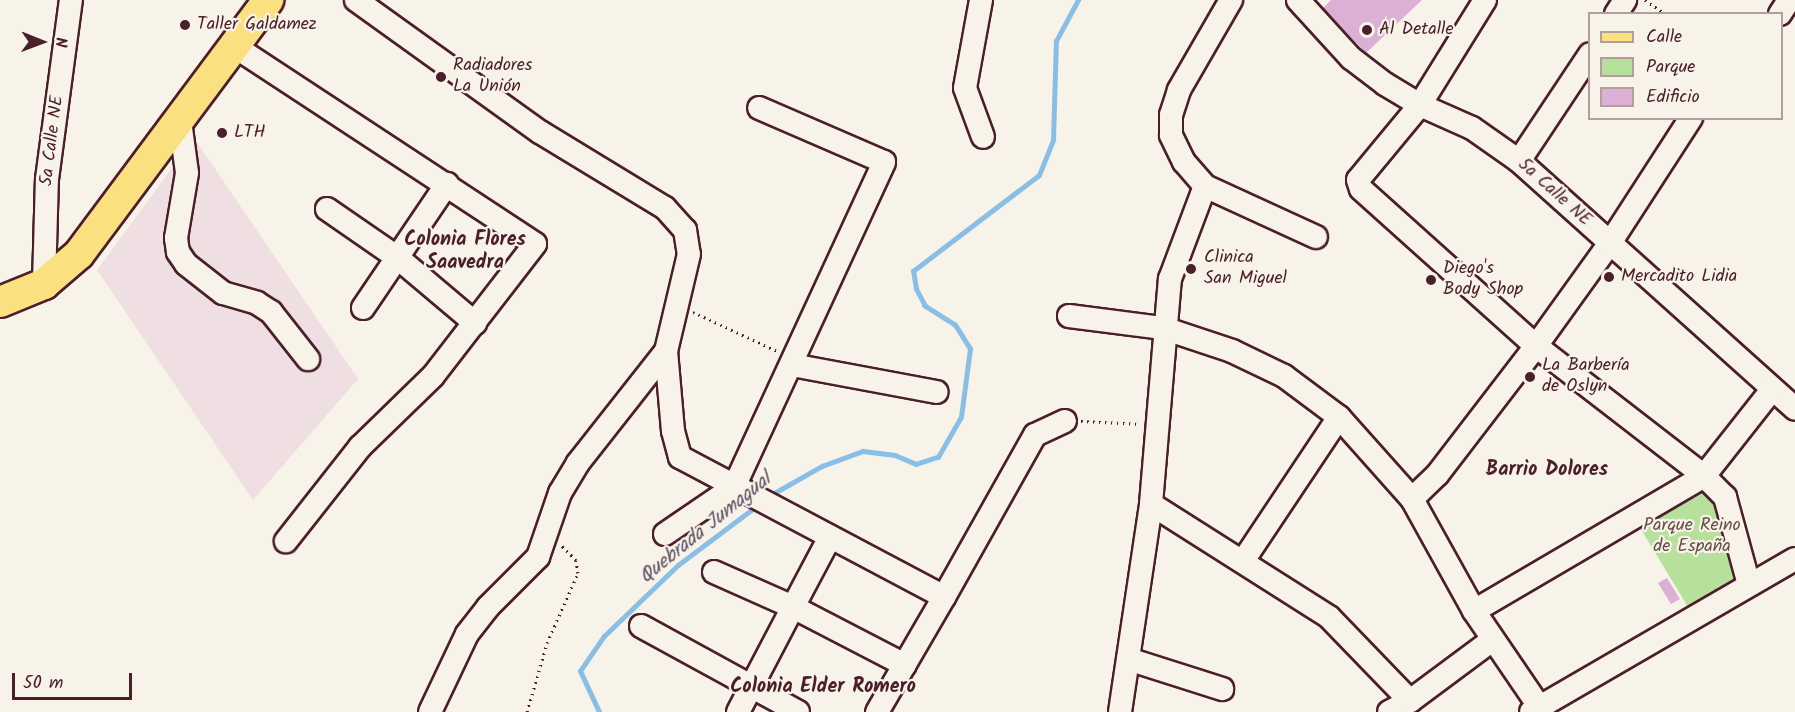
<!DOCTYPE html>
<html>
<head>
<meta charset="utf-8">
<style>
  body { margin:0 }
  #map { position:relative; width:1795px; height:712px; overflow:hidden; background:#f7f3e8; font-family:Kalam,sans-serif }
  div>[style] { position:absolute }
  .built>* { inset:0; background:#efdfe2 }
  .green>* { inset:0; background:#b7e09d }
  .stream>* { height:4.5px; margin:-2.25px; padding:0 2.25px; transform-origin:2.25px; border-radius:2.25px; background:#89bfe6 }
  .building>* { inset:0; background:#dcb0d5 }
  .path>* { height:3px; margin-top:-1.5px; transform-origin:0; background:repeating-linear-gradient(90deg,#4a1f2b 0 1.5px,transparent 0 6px) }
  .roads { filter:drop-shadow(2px 0 #4a1f2b) drop-shadow(-2px 0 #4a1f2b) drop-shadow(0 2px #4a1f2b) drop-shadow(0 -2px #4a1f2b) }
  .minor>* { height:22px; margin:-11px; padding:0 11px; transform-origin:11px; border-radius:11px; background:#f7f3e8 }
  .major>* { height:30px; margin:-15px; padding:0 15px; transform-origin:15px; border-radius:15px; background:#fbe080 }
  .dots>* { width:16px; height:16px; translate:-50% -50%; box-sizing:border-box; border:3px solid #f7f3e8; border-radius:50% }
  span { translate:-50% -50%; white-space:nowrap; text-align:center; line-height:1.15; -webkit-text-stroke:4.5px #f7f3e8; paint-order:stroke }
  .poi-label { font-size:18px; color:#4a1f2b }
  .left { translate:0 -50%; text-align:left }
  .street-label { font-size:18px; color:#4a1f2b }
  .park-label { font-size:18px; color:#654f48 }
  .neighbourhood-label { font-size:20px; color:#4a1f2b; font-weight:700 }
  .water-label { font-size:20px; color:#5d4f63; font-style:italic }
  .legend { position:absolute; left:1588px; top:12px; width:195px; height:108px; box-sizing:border-box; background:#f7f3e8; border:2px solid #b29e9c; margin:0; padding:8px 10px; list-style:none; font-size:18px; color:#4a1f2b }
  .legend li { display:flex; align-items:center; gap:12px; height:30px }
  .legend b { width:30px; border:2px solid #b29e9c }
  .north { position:absolute; left:12px; top:12px; width:60px; height:60px; -webkit-text-stroke:4px #f7f3e8; paint-order:stroke; rotate:91deg; font-size:16px; font-weight:700; line-height:24px; text-align:center; color:#4a1f2b }
  .north::after { content:''; display:block; margin:auto; width:21px; height:27px; background:#4a1f2b; clip-path:polygon(50% 0,100% 100%,50% 72%,0 100%) }
  .scale { position:absolute; left:12px; top:673px; width:120px; height:27px; box-sizing:border-box; border:3px solid #4a1f2b; border-top:0; padding-left:8px; font-size:18px; line-height:21px; white-space:nowrap; color:#4a1f2b; -webkit-text-stroke:4px #f7f3e8; paint-order:stroke }
</style>
</head>
<body>
<div id="map">
  <div class="built">
    <i style="clip-path:polygon(194px 138px,358px 379px,253px 500px,97px 270px)"></i>
  </div>
  <div class="green">
    <i style="clip-path:polygon(1700px 487px,1721px 502px,1742px 579px,1688px 607px,1639px 526px)"></i>
  </div>
  <div class="stream">
    <i style="left:769px;top:496px;width:61px;rotate:-29.5deg"></i>
    <i style="left:822px;top:466px;width:44px;rotate:-20.1deg"></i>
    <i style="left:863px;top:451px;width:32px;rotate:7deg"></i>
    <i style="left:895px;top:455px;width:23px;rotate:23deg"></i>
    <i style="left:916px;top:464px;width:23px;rotate:-18deg"></i>
    <i style="left:938px;top:457px;width:46px;rotate:-60.1deg"></i>
    <i style="left:961px;top:417px;width:69px;rotate:-82.5deg"></i>
    <i style="left:970px;top:349px;width:28px;rotate:-122deg"></i>
    <i style="left:955px;top:325px;width:36px;rotate:-148deg"></i>
    <i style="left:925px;top:306px;width:19px;rotate:-118deg"></i>
    <i style="left:916px;top:289px;width:18px;rotate:-99deg"></i>
    <i style="left:913px;top:271px;width:158px;rotate:-37.3deg"></i>
    <i style="left:1039px;top:175px;width:38px;rotate:-68deg"></i>
    <i style="left:1053px;top:140px;width:99px;rotate:-88.3deg"></i>
    <i style="left:1056px;top:41px;width:47px;rotate:-61.8deg"></i>
    <i style="left:599px;top:712px;width:45px;rotate:-114.9deg"></i>
    <i style="left:580px;top:671px;width:42px;rotate:-55.6deg"></i>
    <i style="left:604px;top:636px;width:103px;rotate:-43.8deg"></i>
    <i style="left:678px;top:565px;width:100px;rotate:-36.9deg"></i>
  </div>
  <div class="building">
    <i style="clip-path:polygon(1331px 0,1422px 0,1366px 53px,1323px 8px)"></i>
    <i style="clip-path:polygon(1667px 578px,1680px 599px,1671px 604px,1658px 583px)"></i>
  </div>
  <div class="path">
    <i style="left:1645px;top:0;width:25px;rotate:34deg"></i>
    <i style="left:693px;top:312px;width:93px;rotate:24.9deg"></i>
    <i style="left:1081px;top:421px;width:60px;rotate:2.9deg"></i>
    <i style="left:527px;top:712px;width:72px;rotate:-73.8deg"></i>
    <i style="left:547px;top:643px;width:77px;rotate:-66.1deg"></i>
    <i style="left:578px;top:573px;width:13px;rotate:-99deg"></i>
    <i style="left:576px;top:560px;width:21px;rotate:-135deg"></i>
  </div>
  <div class="roads">
    <div class="minor">
      <i style="left:356px;top:0;width:226px;rotate:35.7deg"></i>
      <i style="left:540px;top:132px;width:146px;rotate:31.3deg"></i>
      <i style="left:665px;top:208px;width:30px;rotate:48deg"></i>
      <i style="left:685px;top:230px;width:24px;rotate:81deg"></i>
      <i style="left:689px;top:254px;width:100px;rotate:103.3deg"></i>
      <i style="left:666px;top:351px;width:80px;rotate:85deg"></i>
      <i style="left:673px;top:431px;width:27px;rotate:75deg"></i>
      <i style="left:680px;top:457px;width:299px;rotate:27.9deg"></i>
      <i style="left:944px;top:597px;width:133px;rotate:120.2deg"></i>
      <i style="left:981px;top:0;width:89px;rotate:100.3deg"></i>
      <i style="left:965px;top:88px;width:52px;rotate:69.8deg"></i>
      <i style="left:1298px;top:0;width:79px;rotate:47.6deg"></i>
      <i style="left:1351px;top:58px;width:43px;rotate:37.4deg"></i>
      <i style="left:1385px;top:84px;width:41px;rotate:31deg"></i>
      <i style="left:1420px;top:105px;width:57px;rotate:23.9deg"></i>
      <i style="left:1472px;top:128px;width:57px;rotate:35.1deg"></i>
      <i style="left:1519px;top:161px;width:371px;rotate:41.9deg"></i>
      <i style="left:1485px;top:0;width:123px;rotate:121.8deg"></i>
      <i style="left:1420px;top:105px;width:97px;rotate:129.6deg"></i>
      <i style="left:1358px;top:180px;width:9px;rotate:72deg"></i>
      <i style="left:1361px;top:189px;width:235px;rotate:41.9deg"></i>
      <i style="left:1536px;top:346px;width:212px;rotate:37.7deg"></i>
      <i style="left:1704px;top:476px;width:30px;rotate:45deg"></i>
      <i style="left:1725px;top:497px;width:91px;rotate:74.7deg"></i>
      <i style="left:1616px;top:14px;width:17px;rotate:-57deg"></i>
      <i style="left:1780px;top:14px;width:17px;rotate:-57deg"></i>
      <i style="left:234px;top:46px;width:360px;rotate:33.3deg"></i>
      <i style="left:535px;top:244px;width:167px;rotate:127.7deg"></i>
      <i style="left:433px;top:376px;width:102px;rotate:135.8deg"></i>
      <i style="left:360px;top:447px;width:120px;rotate:128.2deg"></i>
      <i style="left:180px;top:121px;width:52px;rotate:82.3deg"></i>
      <i style="left:187px;top:173px;width:66px;rotate:99.6deg"></i>
      <i style="left:176px;top:238px;width:14px;rotate:82deg"></i>
      <i style="left:178px;top:252px;width:14px;rotate:56deg"></i>
      <i style="left:186px;top:264px;width:47px;rotate:38.1deg"></i>
      <i style="left:223px;top:293px;width:35px;rotate:16deg"></i>
      <i style="left:257px;top:303px;width:17px;rotate:33deg"></i>
      <i style="left:271px;top:312px;width:60px;rotate:51.8deg"></i>
      <i style="left:1519px;top:161px;width:128px;rotate:-56.4deg"></i>
      <i style="left:1205px;top:186px;width:122px;rotate:24.7deg"></i>
      <i style="left:327px;top:209px;width:86px;rotate:34.6deg"></i>
      <i style="left:398px;top:258px;width:101px;rotate:40.2deg"></i>
      <i style="left:44px;top:284px;width:105px;rotate:-88.4deg"></i>
      <i style="left:47px;top:179px;width:181px;rotate:-82.4deg"></i>
      <i style="left:363px;top:308px;width:150px;rotate:-55.9deg"></i>
      <i style="left:1069px;top:316px;width:95px;rotate:7.3deg"></i>
      <i style="left:1163px;top:328px;width:73px;rotate:18.4deg"></i>
      <i style="left:1232px;top:351px;width:58px;rotate:25.7deg"></i>
      <i style="left:1284px;top:376px;width:69px;rotate:36.7deg"></i>
      <i style="left:1339px;top:417px;width:110px;rotate:48.3deg"></i>
      <i style="left:1412px;top:499px;width:128px;rotate:61deg"></i>
      <i style="left:1474px;top:611px;width:122px;rotate:55.7deg"></i>
      <i style="left:792px;top:365px;width:147px;rotate:10.6deg"></i>
      <i style="left:1412px;top:499px;width:35px;rotate:-44deg"></i>
      <i style="left:1437px;top:475px;width:163px;rotate:-52.5deg"></i>
      <i style="left:1536px;top:346px;width:127px;rotate:-54.3deg"></i>
      <i style="left:1610px;top:243px;width:149px;rotate:-57.1deg"></i>
      <i style="left:1151px;top:504px;width:211px;rotate:32.4deg"></i>
      <i style="left:1329px;top:617px;width:117px;rotate:46deg"></i>
      <i style="left:665px;top:534px;width:83px;rotate:-34.3deg"></i>
      <i style="left:734px;top:487px;width:358px;rotate:-65.2deg"></i>
      <i style="left:884px;top:162px;width:136px;rotate:-156.6deg"></i>
      <i style="left:830px;top:537px;width:79px;rotate:117.9deg"></i>
      <i style="left:793px;top:607px;width:126px;rotate:27.4deg"></i>
      <i style="left:1243px;top:561px;width:173px;rotate:-56.3deg"></i>
      <i style="left:714px;top:572px;width:86px;rotate:23.9deg"></i>
      <i style="left:793px;top:607px;width:119px;rotate:117.6deg"></i>
      <i style="left:944px;top:597px;width:186px;rotate:-60.7deg"></i>
      <i style="left:1035px;top:435px;width:33px;rotate:-25deg"></i>
      <i style="left:1474px;top:611px;width:267px;rotate:-30.4deg"></i>
      <i style="left:1704px;top:476px;width:108px;rotate:-51.8deg"></i>
      <i style="left:641px;top:626px;width:179px;rotate:28.7deg"></i>
      <i style="left:1128px;top:659px;width:99px;rotate:17.7deg"></i>
      <i style="left:430px;top:712px;width:86px;rotate:-64.6deg"></i>
      <i style="left:467px;top:634px;width:34px;rotate:-52deg"></i>
      <i style="left:488px;top:607px;width:71px;rotate:-45deg"></i>
      <i style="left:538px;top:557px;width:68px;rotate:-71deg"></i>
      <i style="left:560px;top:493px;width:35px;rotate:-59deg"></i>
      <i style="left:578px;top:463px;width:142px;rotate:-51.8deg"></i>
      <i style="left:1120px;top:712px;width:210px;rotate:-81.5deg"></i>
      <i style="left:1151px;top:504px;width:226px;rotate:-85.2deg"></i>
      <i style="left:1170px;top:279px;width:99px;rotate:-69.4deg"></i>
      <i style="left:1205px;top:186px;width:32px;rotate:-131deg"></i>
      <i style="left:1184px;top:162px;width:30px;rotate:-116deg"></i>
      <i style="left:1171px;top:135px;width:20px;rotate:-90deg"></i>
      <i style="left:1171px;top:115px;width:26px;rotate:-72deg"></i>
      <i style="left:1179px;top:90px;width:104px;rotate:-60deg"></i>
      <i style="left:1389px;top:712px;width:24px;rotate:-28deg"></i>
      <i style="left:1410px;top:701px;width:102px;rotate:-36.6deg"></i>
      <i style="left:1531px;top:712px;width:305px;rotate:-30.1deg"></i>
    </div>
    <div class="major">
      <i style="left:0;top:302px;width:48px;rotate:-22.2deg"></i>
      <i style="left:44px;top:284px;width:46px;rotate:-40.6deg"></i>
      <i style="left:79px;top:254px;width:317px;rotate:-53.3deg"></i>
    </div>
  </div>
  <div class="dots">
    <i style="left:185px;top:25px;background:#4a1f2b"></i>
    <i style="left:1367px;top:30px;background:#4a1f2b"></i>
    <i style="left:441px;top:77px;background:#4a1f2b"></i>
    <i style="left:222px;top:133px;background:#4a1f2b"></i>
    <i style="left:1191px;top:269px;background:#4a1f2b"></i>
    <i style="left:1609px;top:277px;background:#4a1f2b"></i>
    <i style="left:1431px;top:280px;background:#4a1f2b"></i>
    <i style="left:1530px;top:377px;background:#4a1f2b"></i>
  </div>
  <div class="poi-label">
    <span class="left" style="left:197px;top:25px">Taller Galdamez</span>
    <span class="left" style="left:1379px;top:30px">Al Detalle</span>
    <span class="left" style="left:453px;top:77px">Radiadores<br>La Unión</span>
    <span class="left" style="left:234px;top:133px">LTH</span>
    <span class="left" style="left:1204px;top:269px">Clinica<br>San Miguel</span>
    <span class="left" style="left:1443px;top:280px">Diego's<br>Body Shop</span>
    <span class="left" style="left:1621px;top:277px">Mercadito Lidia</span>
    <span class="left" style="left:1542px;top:377px">La Barbería<br>de Oslyn</span>
  </div>
  <div class="street-label">
    <span style="left:53px;top:141px;rotate:-83deg">5a Calle NE</span>
    <span style="left:1554px;top:193px;rotate:42deg">5a Calle NE</span>
  </div>
  <div class="park-label">
    <span style="left:1692px;top:537px">Parque Reino<br>de España</span>
  </div>
  <div class="neighbourhood-label">
    <span style="left:465px;top:252px">Colonia Flores<br>Saavedra</span>
    <span style="left:1547px;top:470px">Barrio Dolores</span>
    <span style="left:823px;top:687px">Colonia Elder Romero</span>
  </div>
  <div class="water-label">
    <span style="left:706px;top:529px;rotate:-39deg">Quebrada Jumagual</span>
  </div>
  <ul class="legend">
  <li><b style="height:8px;background:#fbe080"></b>Calle</li>
  <li><b style="height:16px;background:#b7e09d"></b>Parque</li>
  <li><b style="height:16px;background:#dcb0d5"></b>Edificio</li>
  </ul>
  <div class="north">N</div>
  <div class="scale">50 m</div>
</div>
</body>
</html>
